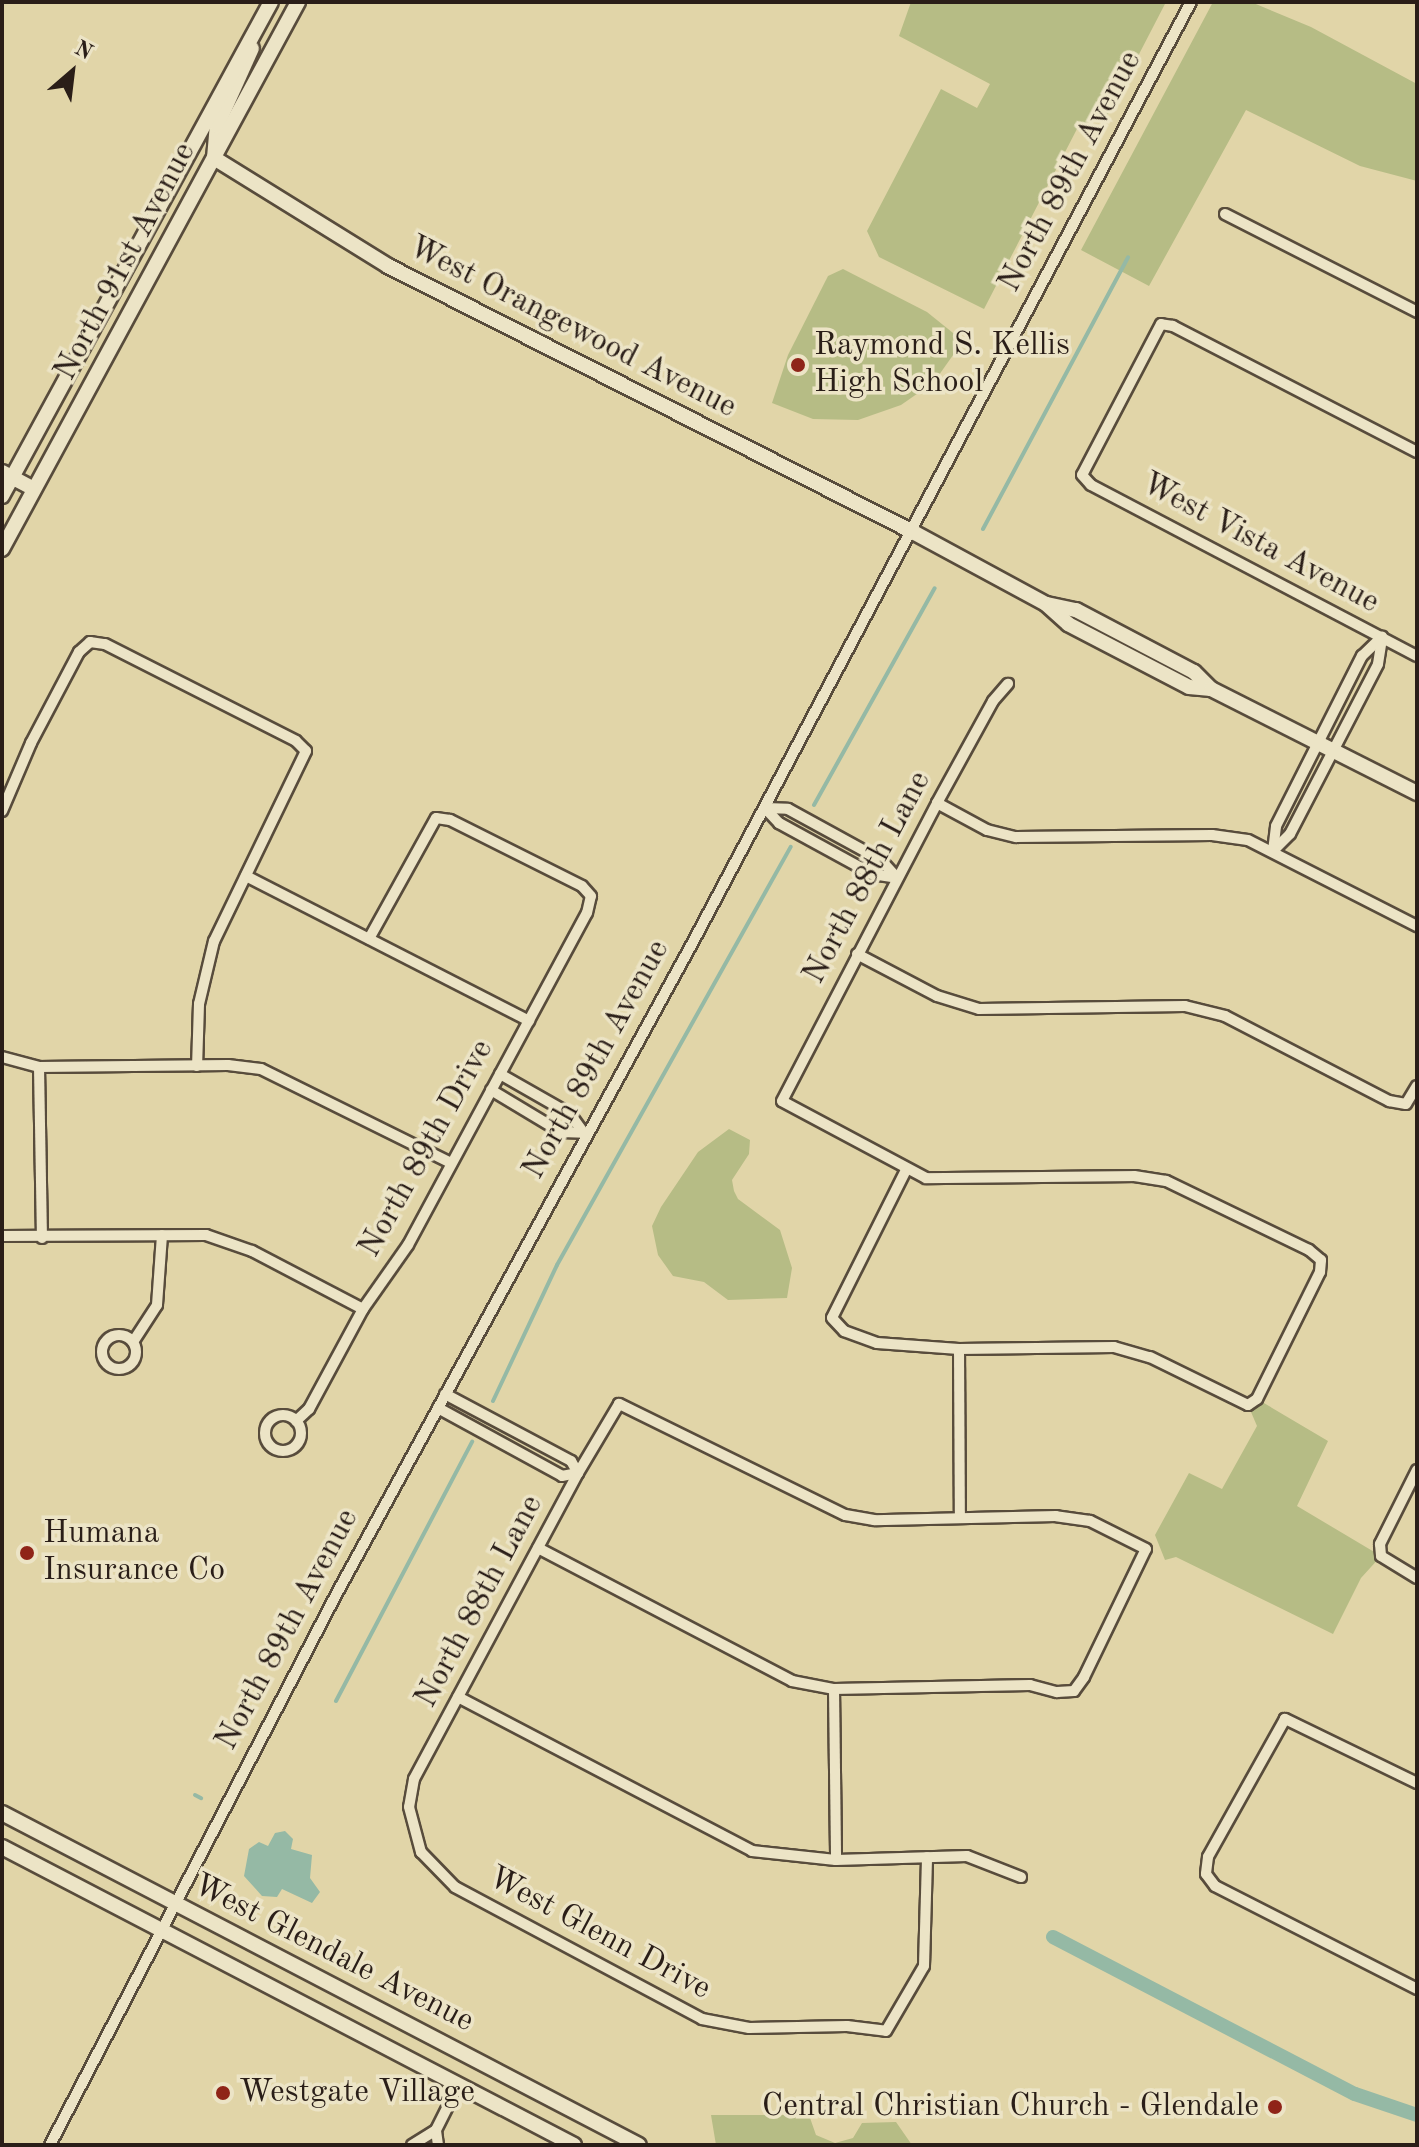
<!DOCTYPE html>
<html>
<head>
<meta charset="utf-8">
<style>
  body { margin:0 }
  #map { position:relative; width:1419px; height:2147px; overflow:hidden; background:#e1d5a8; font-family:"Old Standard TT",serif }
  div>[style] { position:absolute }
  .green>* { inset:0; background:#b6bc85 }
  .water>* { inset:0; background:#95b9a5 }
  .stream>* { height:4px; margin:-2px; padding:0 2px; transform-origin:2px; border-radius:2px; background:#95b9a5 }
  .canal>* { height:14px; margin:-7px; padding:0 7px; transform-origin:7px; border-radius:7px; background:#95b9a5 }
  .roads { filter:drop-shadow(2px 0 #584c3c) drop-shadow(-2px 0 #584c3c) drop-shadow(0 2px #584c3c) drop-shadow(0 -2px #584c3c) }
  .street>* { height:10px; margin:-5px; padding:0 5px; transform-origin:5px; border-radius:5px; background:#ece4c6 }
  .street>.ring { margin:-5px; padding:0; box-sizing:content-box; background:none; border:10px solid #ece4c6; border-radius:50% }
  .secondary>* { height:14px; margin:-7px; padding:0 7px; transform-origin:7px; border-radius:7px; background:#ece4c6 }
  .dots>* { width:22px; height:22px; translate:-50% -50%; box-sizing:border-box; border:4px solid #ece4c6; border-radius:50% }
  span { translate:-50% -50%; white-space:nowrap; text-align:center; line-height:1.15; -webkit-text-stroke:7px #ece4c6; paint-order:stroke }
  .street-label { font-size:32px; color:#2a1e18 }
  .poi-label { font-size:32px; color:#2a1e18 }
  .left { translate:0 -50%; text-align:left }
  .right { translate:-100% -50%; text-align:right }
  .frame { position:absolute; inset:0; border:4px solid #2a1e18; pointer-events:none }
  .north { position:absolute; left:32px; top:32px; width:80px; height:80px; -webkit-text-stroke:6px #ece4c6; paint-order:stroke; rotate:28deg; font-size:22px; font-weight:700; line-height:32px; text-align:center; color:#2a1e18 }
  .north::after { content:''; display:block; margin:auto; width:28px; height:36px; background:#2a1e18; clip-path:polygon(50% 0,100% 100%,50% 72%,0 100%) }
</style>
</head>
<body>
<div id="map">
  <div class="green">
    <i style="clip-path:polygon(911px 2px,1166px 2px,1107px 116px,1078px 127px,984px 309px,879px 257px,867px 231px,941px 89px,977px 108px,990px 84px,899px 36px)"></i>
    <i style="clip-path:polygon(1213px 2px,1251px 2px,1311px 27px,1417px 84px,1417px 181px,1360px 166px,1246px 110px,1149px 286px,1081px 250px)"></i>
    <i style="clip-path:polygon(843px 269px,927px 312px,963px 341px,934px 382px,901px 405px,858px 420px,813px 419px,772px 403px,788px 355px,828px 276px)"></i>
    <i style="clip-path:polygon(729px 1129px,750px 1140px,749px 1154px,732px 1180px,734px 1191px,738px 1199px,780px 1230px,792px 1268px,787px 1298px,728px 1300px,704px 1282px,673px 1276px,658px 1255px,652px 1226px,661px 1207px,698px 1152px)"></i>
    <i style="clip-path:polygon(1257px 1399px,1328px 1441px,1297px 1506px,1381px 1556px,1361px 1578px,1333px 1634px,1176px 1557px,1165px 1560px,1155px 1535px,1189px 1473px,1222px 1489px,1257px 1426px,1248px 1405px)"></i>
    <i style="clip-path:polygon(711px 2115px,809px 2115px,816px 2135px,835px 2143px,853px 2138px,862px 2123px,896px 2122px,912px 2145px,716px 2145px)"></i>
  </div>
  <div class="water">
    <i style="clip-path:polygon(285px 1831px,293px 1839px,291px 1849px,312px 1855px,310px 1878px,320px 1892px,312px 1903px,282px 1889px,277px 1897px,262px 1896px,244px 1876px,249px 1849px,259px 1842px,268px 1846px,275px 1833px)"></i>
  </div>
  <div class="stream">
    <i style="left:983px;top:529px;width:308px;rotate:-61.9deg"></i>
    <i style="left:814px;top:805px;width:248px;rotate:-60.9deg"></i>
    <i style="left:493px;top:1401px;width:150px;rotate:-64.8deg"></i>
    <i style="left:557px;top:1265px;width:479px;rotate:-60.8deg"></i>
    <i style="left:336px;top:1701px;width:293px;rotate:-62.3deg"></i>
    <i style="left:195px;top:1795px;width:7px;rotate:27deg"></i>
  </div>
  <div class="canal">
    <i style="left:1053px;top:1937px;width:340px;rotate:27.5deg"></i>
    <i style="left:1355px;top:2094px;width:65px;rotate:18.7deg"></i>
  </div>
  <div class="roads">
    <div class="street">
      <i style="left:1225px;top:214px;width:216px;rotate:27deg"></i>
      <i style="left:1417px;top:452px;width:275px;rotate:-152.7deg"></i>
      <i style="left:1173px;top:326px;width:12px;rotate:-171deg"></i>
      <i style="left:1161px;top:324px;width:170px;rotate:117.6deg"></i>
      <i style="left:1082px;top:475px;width:13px;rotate:48deg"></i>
      <i style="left:1091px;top:485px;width:368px;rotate:27.7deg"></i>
      <i style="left:937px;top:803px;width:57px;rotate:28.4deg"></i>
      <i style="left:987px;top:830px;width:30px;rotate:14deg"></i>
      <i style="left:1016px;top:837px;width:196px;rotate:-0.6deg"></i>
      <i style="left:1212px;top:835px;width:36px;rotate:8deg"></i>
      <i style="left:1248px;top:840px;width:190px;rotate:27deg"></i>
      <i style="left:765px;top:808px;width:23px;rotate:2deg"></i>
      <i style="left:788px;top:809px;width:106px;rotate:28.7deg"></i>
      <i style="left:881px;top:860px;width:24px;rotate:48deg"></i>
      <i style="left:765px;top:808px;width:21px;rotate:47deg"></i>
      <i style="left:779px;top:823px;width:106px;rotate:28.7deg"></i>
      <i style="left:872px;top:874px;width:25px;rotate:9deg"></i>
      <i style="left:2px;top:811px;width:74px;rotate:-66.9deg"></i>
      <i style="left:31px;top:743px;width:103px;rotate:-62.2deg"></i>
      <i style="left:79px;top:652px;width:15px;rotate:-42deg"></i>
      <i style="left:90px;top:642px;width:15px;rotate:8deg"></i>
      <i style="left:105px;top:644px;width:214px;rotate:26.9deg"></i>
      <i style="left:296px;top:741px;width:14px;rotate:45deg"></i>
      <i style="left:306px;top:751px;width:211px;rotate:115.8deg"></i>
      <i style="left:214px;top:941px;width:65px;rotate:103.4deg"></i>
      <i style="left:199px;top:1004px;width:62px;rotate:91.8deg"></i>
      <i style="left:1273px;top:851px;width:25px;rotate:-83deg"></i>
      <i style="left:1276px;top:826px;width:191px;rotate:-63.2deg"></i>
      <i style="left:1362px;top:656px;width:28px;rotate:-44deg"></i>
      <i style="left:1273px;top:851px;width:24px;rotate:-45deg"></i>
      <i style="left:1290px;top:834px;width:191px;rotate:-62.6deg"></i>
      <i style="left:1378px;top:664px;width:26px;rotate:-81deg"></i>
      <i style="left:246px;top:876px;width:318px;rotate:27.1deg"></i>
      <i style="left:857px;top:954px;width:90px;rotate:27.7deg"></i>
      <i style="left:937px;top:996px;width:44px;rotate:17.2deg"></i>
      <i style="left:979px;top:1009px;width:206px;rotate:-0.8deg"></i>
      <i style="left:1185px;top:1006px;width:41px;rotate:14deg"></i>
      <i style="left:1225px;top:1016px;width:185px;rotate:27.4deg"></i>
      <i style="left:1389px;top:1101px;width:17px;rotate:10deg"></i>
      <i style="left:1406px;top:1104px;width:21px;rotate:-59deg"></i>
      <i style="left:2px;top:1057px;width:38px;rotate:15deg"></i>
      <i style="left:39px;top:1067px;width:189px;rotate:-0.6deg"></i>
      <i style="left:228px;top:1065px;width:33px;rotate:7deg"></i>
      <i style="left:261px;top:1069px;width:212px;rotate:26.3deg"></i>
      <i style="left:39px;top:1067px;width:171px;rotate:89deg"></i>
      <i style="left:500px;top:1074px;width:81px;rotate:29.7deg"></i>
      <i style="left:570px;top:1114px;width:24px;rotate:54deg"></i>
      <i style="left:491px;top:1090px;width:82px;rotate:31deg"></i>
      <i style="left:561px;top:1132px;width:23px;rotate:2deg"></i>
      <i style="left:906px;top:1170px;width:165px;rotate:116.6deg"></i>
      <i style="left:832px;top:1318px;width:18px;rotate:47deg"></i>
      <i style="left:844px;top:1331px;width:35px;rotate:20deg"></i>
      <i style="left:877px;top:1343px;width:82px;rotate:4.2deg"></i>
      <i style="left:959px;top:1349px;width:155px;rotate:-0.7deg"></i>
      <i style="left:1114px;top:1347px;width:37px;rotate:16deg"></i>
      <i style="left:1150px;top:1357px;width:109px;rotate:26.1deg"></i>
      <i style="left:1248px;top:1405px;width:11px;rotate:-34deg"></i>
      <i style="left:1257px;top:1399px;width:142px;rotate:-63.6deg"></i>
      <i style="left:1320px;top:1272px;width:12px;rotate:-85deg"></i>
      <i style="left:1321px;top:1260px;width:16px;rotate:-140deg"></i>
      <i style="left:1309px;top:1250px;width:159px;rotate:-154.2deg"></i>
      <i style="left:1166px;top:1181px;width:32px;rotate:-171deg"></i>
      <i style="left:1134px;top:1176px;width:208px;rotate:179.4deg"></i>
      <i style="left:926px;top:1178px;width:163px;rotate:-151.9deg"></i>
      <i style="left:782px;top:1101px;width:336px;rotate:-62.5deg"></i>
      <i style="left:937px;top:803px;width:116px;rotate:-61.2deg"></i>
      <i style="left:993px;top:701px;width:23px;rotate:-49deg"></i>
      <i style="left:2px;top:1236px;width:204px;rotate:-0.3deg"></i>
      <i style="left:206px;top:1235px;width:49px;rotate:19.2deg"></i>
      <i style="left:252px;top:1251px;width:125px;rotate:27.6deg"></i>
      <i class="ring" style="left:102px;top:1335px;width:24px;height:24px"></i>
      <i style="left:133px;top:1342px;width:44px;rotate:-57deg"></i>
      <i style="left:157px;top:1305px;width:70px;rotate:-85.9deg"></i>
      <i style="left:959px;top:1349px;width:169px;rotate:89.7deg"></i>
      <i style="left:445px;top:1394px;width:143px;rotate:28deg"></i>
      <i style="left:571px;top:1461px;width:14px;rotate:60deg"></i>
      <i style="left:438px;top:1408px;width:141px;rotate:28.7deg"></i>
      <i style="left:562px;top:1476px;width:16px;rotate:-11deg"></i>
      <i class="ring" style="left:265px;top:1415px;width:26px;height:26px"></i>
      <i style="left:296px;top:1421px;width:18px;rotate:-43deg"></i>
      <i style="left:309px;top:1409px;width:114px;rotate:-61.6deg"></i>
      <i style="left:363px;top:1309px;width:78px;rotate:-54.9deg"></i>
      <i style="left:408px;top:1245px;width:377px;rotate:-61.7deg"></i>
      <i style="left:587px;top:913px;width:17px;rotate:-77deg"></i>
      <i style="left:591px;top:896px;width:13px;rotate:-132deg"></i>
      <i style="left:582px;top:886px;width:148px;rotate:-153.4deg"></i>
      <i style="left:450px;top:820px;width:14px;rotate:-172deg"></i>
      <i style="left:436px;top:818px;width:138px;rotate:119deg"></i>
      <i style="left:1417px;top:1470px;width:83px;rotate:116.6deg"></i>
      <i style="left:1380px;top:1544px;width:12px;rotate:85deg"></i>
      <i style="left:1381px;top:1556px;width:42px;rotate:31.4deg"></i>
      <i style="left:538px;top:1548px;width:287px;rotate:27.6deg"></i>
      <i style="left:792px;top:1681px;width:43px;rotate:10.8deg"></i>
      <i style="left:834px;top:1689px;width:196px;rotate:-1.2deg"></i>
      <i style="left:1030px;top:1685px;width:28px;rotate:15deg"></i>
      <i style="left:1057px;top:1692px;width:17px;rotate:-3deg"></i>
      <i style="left:1074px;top:1691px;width:17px;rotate:-54deg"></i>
      <i style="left:1084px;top:1677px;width:142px;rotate:-64.2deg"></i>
      <i style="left:1146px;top:1549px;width:63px;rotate:-153.4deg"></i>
      <i style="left:1090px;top:1521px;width:34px;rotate:-172deg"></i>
      <i style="left:1056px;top:1516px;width:182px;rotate:178.7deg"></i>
      <i style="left:874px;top:1520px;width:29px;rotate:-170deg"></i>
      <i style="left:845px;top:1515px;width:252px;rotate:-153.8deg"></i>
      <i style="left:619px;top:1404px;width:80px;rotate:120.7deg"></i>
      <i style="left:578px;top:1473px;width:347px;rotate:118.2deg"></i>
      <i style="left:414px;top:1779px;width:28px;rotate:100deg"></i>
      <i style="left:409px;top:1807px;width:47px;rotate:75.1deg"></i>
      <i style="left:421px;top:1852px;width:49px;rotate:45.8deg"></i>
      <i style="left:455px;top:1887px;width:280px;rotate:28.1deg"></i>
      <i style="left:702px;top:2019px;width:48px;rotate:10.8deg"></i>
      <i style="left:749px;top:2028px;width:98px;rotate:-1.2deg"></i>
      <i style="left:847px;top:2026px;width:39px;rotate:7deg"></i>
      <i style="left:886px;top:2031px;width:75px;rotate:-59.7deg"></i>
      <i style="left:924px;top:1966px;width:109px;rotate:-88.4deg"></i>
      <i style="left:834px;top:1689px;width:171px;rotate:89.3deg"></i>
      <i style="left:458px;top:1697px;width:332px;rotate:27.6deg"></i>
      <i style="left:752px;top:1851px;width:84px;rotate:6.1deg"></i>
      <i style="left:836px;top:1860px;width:131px;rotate:-1.7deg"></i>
      <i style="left:967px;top:1856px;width:58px;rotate:21.3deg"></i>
      <i style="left:1417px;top:1783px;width:147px;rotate:-154.1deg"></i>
      <i style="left:1285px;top:1719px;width:158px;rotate:119.2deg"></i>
      <i style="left:1208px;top:1857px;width:17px;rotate:97deg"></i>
      <i style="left:1206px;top:1874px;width:15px;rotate:53deg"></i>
      <i style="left:1215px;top:1886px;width:227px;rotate:27deg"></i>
      <i style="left:50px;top:2145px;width:622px;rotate:-62.53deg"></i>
      <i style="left:337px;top:1593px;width:742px;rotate:-61.33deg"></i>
      <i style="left:693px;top:942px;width:1064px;rotate:-62.09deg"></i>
      <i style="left:412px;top:2145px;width:28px;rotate:-32deg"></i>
      <i style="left:438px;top:2145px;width:15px;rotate:-98deg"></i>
      <i style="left:436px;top:2130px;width:51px;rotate:-63.4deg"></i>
    </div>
    <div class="secondary">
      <i style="left:214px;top:158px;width:205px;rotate:31.8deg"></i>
      <i style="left:388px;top:266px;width:589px;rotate:26.87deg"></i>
      <i style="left:913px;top:532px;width:151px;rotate:28.4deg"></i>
      <i style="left:1046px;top:604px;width:30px;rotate:42deg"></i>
      <i style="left:1068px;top:624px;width:136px;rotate:27.5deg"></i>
      <i style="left:1189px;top:687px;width:22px;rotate:5deg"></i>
      <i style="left:214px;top:158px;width:32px;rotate:-85deg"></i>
      <i style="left:217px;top:126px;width:85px;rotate:-65.8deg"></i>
      <i style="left:2px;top:472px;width:36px;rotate:28deg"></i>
      <i style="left:2px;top:496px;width:562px;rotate:-61.43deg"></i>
      <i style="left:2px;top:549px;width:622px;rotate:-61.58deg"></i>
      <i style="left:1047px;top:604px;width:30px;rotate:12deg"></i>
      <i style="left:1076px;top:610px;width:133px;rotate:27.7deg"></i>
      <i style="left:1194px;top:672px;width:24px;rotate:45deg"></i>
      <i style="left:1211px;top:689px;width:231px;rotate:26.8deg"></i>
      <i style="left:2px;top:1813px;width:718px;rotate:27.53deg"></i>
      <i style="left:2px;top:1847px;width:645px;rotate:27.52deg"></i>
    </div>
  </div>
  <div class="dots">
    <i style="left:798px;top:365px;background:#8f2418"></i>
    <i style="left:27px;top:1553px;background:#8f2418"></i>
    <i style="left:223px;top:2093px;background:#8f2418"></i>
    <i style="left:1275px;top:2107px;background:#8f2418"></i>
  </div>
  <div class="street-label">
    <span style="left:1071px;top:172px;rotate:-62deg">North 89th Avenue</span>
    <span style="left:126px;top:262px;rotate:-62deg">North 91st Avenue</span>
    <span style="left:572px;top:328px;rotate:27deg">West Orangewood Avenue</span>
    <span style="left:1260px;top:544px;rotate:28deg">West Vista Avenue</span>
    <span style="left:868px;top:878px;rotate:-62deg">North 88th Lane</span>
    <span style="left:597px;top:1060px;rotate:-61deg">North 89th Avenue</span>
    <span style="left:427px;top:1149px;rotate:-61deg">North 89th Drive</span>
    <span style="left:480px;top:1602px;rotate:-62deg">North 88th Lane</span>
    <span style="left:288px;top:1630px;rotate:-62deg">North 89th Avenue</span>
    <span style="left:599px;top:1934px;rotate:28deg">West Glenn Drive</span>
    <span style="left:333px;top:1954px;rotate:27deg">West Glendale Avenue</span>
  </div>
  <div class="poi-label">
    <span class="left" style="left:814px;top:365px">Raymond S. Kellis<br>High School</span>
    <span class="left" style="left:43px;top:1553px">Humana<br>Insurance Co</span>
    <span class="left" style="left:239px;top:2093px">Westgate Village</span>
    <span class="right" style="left:1259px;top:2107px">Central Christian Church - Glendale</span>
  </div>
  <div class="frame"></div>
  <div class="north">N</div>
</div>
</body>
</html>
